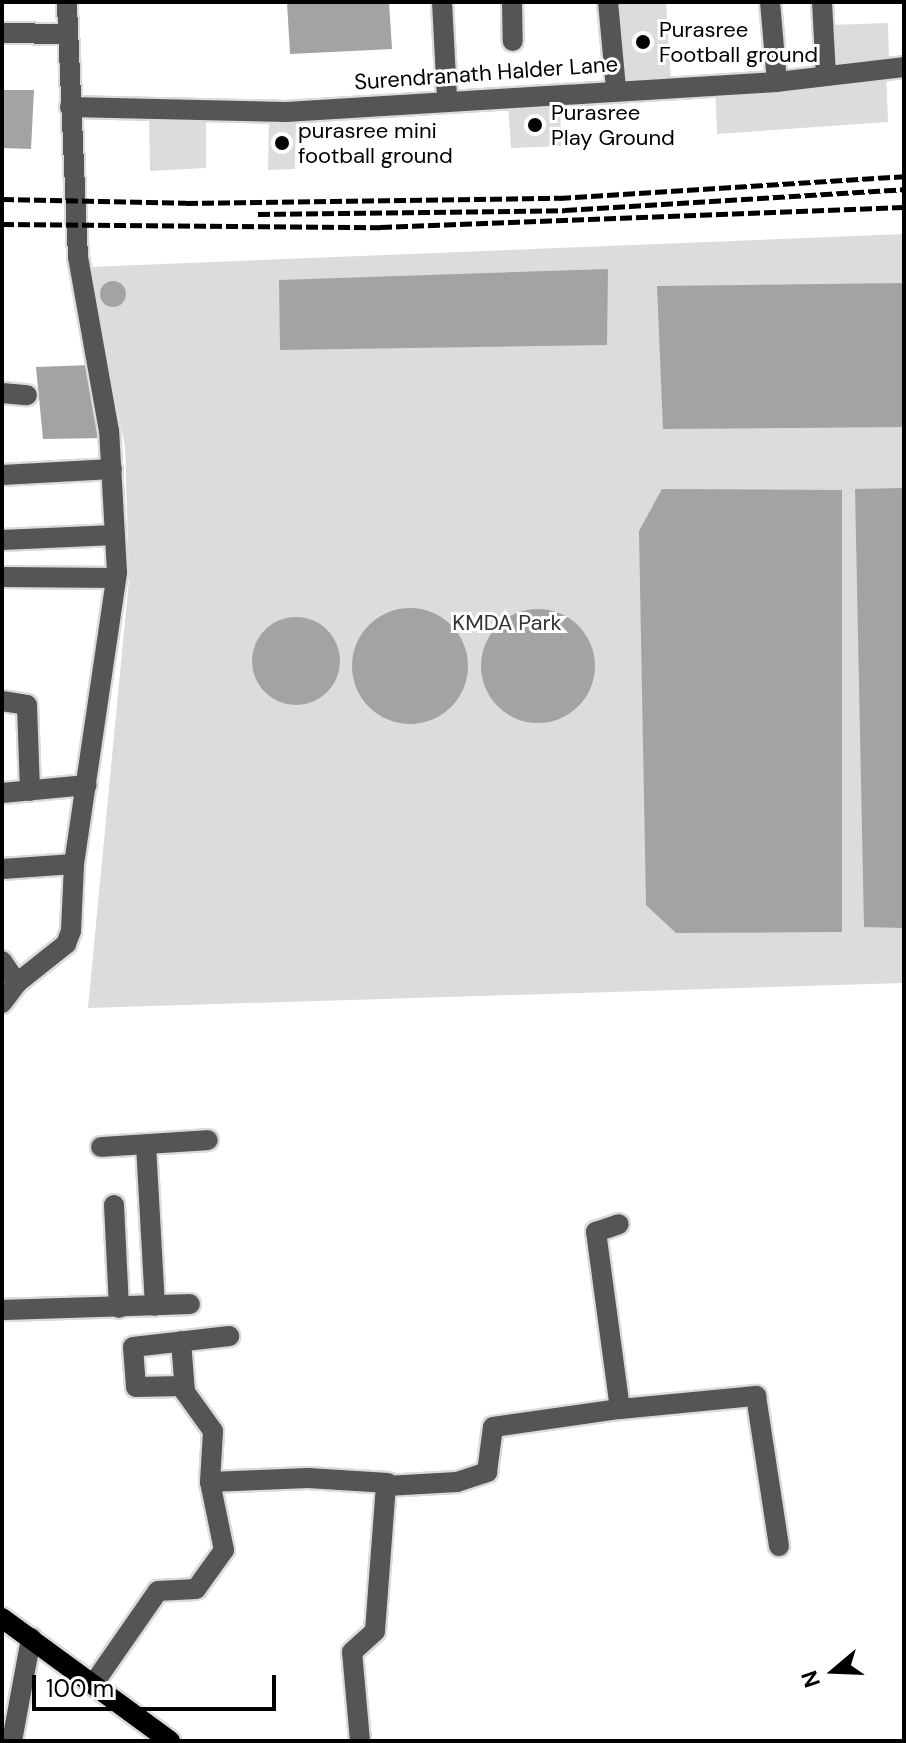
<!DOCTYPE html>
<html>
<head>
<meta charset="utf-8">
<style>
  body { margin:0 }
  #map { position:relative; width:906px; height:1743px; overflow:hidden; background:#fff; font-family:"DM Sans",sans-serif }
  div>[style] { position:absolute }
  .green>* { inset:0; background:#dcdcdc }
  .water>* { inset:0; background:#a3a3a3 }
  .round { border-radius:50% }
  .roads { filter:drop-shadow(2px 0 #dbdbdb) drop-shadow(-2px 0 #dbdbdb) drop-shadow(0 2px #dbdbdb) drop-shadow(0 -2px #dbdbdb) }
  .minor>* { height:20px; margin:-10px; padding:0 10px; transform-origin:10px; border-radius:10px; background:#555 }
  .major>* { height:20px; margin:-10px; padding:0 10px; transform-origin:10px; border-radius:10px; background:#000 }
  .rail>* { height:5px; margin-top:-2.5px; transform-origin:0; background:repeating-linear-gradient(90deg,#000 0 12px,transparent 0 16px) }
  .dots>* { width:22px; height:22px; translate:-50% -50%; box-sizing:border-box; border:4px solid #fff; border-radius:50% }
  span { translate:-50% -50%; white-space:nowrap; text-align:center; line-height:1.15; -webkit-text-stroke:6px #fff; paint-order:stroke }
  .poi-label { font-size:22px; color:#000 }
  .left { translate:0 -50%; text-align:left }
  .street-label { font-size:22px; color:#000 }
  .park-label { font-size:22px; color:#333 }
  .frame { position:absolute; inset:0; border:4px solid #000; pointer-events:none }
  .north { position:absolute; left:794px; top:1631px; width:80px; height:80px; -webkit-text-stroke:6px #fff; paint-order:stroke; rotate:251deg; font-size:22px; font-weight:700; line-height:32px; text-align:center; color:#000 }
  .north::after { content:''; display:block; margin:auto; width:28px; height:36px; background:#000; clip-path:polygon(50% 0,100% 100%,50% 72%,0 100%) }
  .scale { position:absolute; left:32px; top:1675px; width:244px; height:36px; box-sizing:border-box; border:4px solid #000; border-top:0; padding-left:10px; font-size:24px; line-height:28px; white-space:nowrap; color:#000; -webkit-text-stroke:6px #fff; paint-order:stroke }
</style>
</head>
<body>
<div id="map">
  <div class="green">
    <i style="clip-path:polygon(615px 2px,666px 2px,671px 81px,620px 84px)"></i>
    <i style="clip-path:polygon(888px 23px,889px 64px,833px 71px,831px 25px)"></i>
    <i style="clip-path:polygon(886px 72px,888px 122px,717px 134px,715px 87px)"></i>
    <i style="clip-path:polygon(560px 103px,561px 146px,511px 148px,508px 104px)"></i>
    <i style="clip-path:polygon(206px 114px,206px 168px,150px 171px,149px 115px)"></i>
    <i style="clip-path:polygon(296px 116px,295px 169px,268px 170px,269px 117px)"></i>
    <i style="clip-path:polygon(904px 234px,904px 983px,88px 1008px,129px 579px,125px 446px,89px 267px)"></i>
  </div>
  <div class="water">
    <i style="clip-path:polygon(287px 2px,389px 2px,392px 49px,290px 54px)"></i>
    <i style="clip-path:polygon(2px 90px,34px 90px,31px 149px,2px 148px)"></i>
    <i style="clip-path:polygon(608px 269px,607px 345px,280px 350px,279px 280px)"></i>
    <i class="round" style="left:100px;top:281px;width:26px;height:26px"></i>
    <i style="clip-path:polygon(904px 283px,904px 427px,663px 429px,657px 286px)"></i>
    <i style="clip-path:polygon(92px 365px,103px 438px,43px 439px,36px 367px)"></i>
    <i style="clip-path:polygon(904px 488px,904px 928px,864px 927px,855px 489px)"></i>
    <i style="clip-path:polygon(662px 489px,842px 490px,842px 932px,676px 933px,646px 905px,639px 531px)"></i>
    <i class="round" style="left:352px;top:608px;width:116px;height:116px"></i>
    <i class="round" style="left:481px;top:609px;width:114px;height:114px"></i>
    <i class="round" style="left:252px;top:617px;width:88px;height:88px"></i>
  </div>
  <div class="roads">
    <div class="minor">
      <i style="left:442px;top:2px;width:96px;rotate:87deg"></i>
      <i style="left:512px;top:2px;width:39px;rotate:89deg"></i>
      <i style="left:608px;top:2px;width:87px;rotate:84.7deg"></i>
      <i style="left:770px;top:2px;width:80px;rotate:85deg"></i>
      <i style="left:822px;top:2px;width:74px;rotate:86.9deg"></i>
      <i style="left:2px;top:33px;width:64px;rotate:0.9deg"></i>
      <i style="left:70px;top:107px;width:216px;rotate:1.3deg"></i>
      <i style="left:286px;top:112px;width:492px;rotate:-3.5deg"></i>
      <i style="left:777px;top:82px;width:128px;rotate:-6.7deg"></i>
      <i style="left:2px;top:393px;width:25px;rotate:5deg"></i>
      <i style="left:2px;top:475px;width:110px;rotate:-3.1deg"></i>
      <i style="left:2px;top:540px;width:113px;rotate:-2.5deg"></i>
      <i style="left:2px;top:577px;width:114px;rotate:0.5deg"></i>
      <i style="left:2px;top:701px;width:25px;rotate:9deg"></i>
      <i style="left:27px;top:705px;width:86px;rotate:88deg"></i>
      <i style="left:2px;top:793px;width:85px;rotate:-5.4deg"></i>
      <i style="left:2px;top:869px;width:72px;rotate:-4deg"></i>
      <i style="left:2px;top:961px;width:27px;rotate:56deg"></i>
      <i style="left:2px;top:1003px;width:25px;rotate:-53deg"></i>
      <i style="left:17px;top:983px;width:63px;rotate:-38.5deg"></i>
      <i style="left:66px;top:944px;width:14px;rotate:-69deg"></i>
      <i style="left:71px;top:931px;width:67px;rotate:-87.4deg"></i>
      <i style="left:74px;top:864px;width:295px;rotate:-81.6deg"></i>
      <i style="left:117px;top:572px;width:141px;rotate:-93.2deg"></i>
      <i style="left:109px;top:431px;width:177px;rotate:-100.1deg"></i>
      <i style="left:78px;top:257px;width:255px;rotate:-92.5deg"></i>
      <i style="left:146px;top:1145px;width:161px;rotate:86.8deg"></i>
      <i style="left:101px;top:1147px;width:107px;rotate:-3.7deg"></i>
      <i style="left:114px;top:1205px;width:103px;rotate:87.2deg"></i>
      <i style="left:2px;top:1310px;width:188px;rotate:-1.8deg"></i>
      <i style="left:184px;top:1386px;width:48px;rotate:178.8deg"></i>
      <i style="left:136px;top:1387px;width:40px;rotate:-94.3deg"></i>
      <i style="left:133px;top:1347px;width:97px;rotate:-6.5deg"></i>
      <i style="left:620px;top:1409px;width:137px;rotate:-5.5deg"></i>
      <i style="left:756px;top:1396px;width:152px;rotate:81.3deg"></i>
      <i style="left:210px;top:1482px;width:98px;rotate:-2.3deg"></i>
      <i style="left:308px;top:1478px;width:80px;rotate:3.6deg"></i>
      <i style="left:94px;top:1683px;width:112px;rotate:-55.2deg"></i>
      <i style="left:158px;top:1591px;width:38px;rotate:-3deg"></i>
      <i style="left:196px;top:1589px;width:48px;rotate:-54.3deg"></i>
      <i style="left:224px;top:1550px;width:69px;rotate:-101.6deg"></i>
      <i style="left:210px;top:1482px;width:51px;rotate:-86.6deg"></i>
      <i style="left:213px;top:1431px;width:48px;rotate:-125.7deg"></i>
      <i style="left:185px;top:1392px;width:51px;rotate:-94.5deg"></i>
      <i style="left:12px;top:1741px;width:105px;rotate:-79.5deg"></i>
      <i style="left:360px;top:1741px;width:89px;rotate:-95.1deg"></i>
      <i style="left:352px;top:1652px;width:31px;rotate:-42deg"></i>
      <i style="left:375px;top:1631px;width:145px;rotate:-85.7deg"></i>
      <i style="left:386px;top:1486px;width:71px;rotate:-3.2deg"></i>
      <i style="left:457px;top:1482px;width:32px;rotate:-18deg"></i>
      <i style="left:487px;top:1472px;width:45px;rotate:-82.4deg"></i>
      <i style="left:493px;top:1427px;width:128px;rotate:-8.1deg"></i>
      <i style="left:620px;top:1409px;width:179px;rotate:-97.7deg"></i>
      <i style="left:596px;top:1232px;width:24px;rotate:-19deg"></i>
    </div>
    <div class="major">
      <i style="left:2px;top:1618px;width:208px;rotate:36.2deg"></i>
    </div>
  </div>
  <div class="rail">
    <i style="left:2px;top:199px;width:184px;rotate:1.2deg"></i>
    <i style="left:186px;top:203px;width:373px;rotate:-0.8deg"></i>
    <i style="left:559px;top:198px;width:346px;rotate:-3.6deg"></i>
    <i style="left:258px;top:214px;width:307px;rotate:-0.7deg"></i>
    <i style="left:565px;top:210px;width:340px;rotate:-3.5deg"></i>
    <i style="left:2px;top:224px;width:378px;rotate:0.5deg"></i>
    <i style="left:380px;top:227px;width:524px;rotate:-2.19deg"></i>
  </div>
  <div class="dots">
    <i style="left:643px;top:42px;background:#000"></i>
    <i style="left:535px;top:125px;background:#000"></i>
    <i style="left:282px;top:143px;background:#000"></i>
  </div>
  <div class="poi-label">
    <span class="left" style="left:659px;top:42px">Purasree<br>Football ground</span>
    <span class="left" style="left:551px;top:125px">Purasree<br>Play Ground</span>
    <span class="left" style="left:298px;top:143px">purasree mini<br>football ground</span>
  </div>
  <div class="street-label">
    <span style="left:486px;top:73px;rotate:-4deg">Surendranath Halder Lane</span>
  </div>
  <div class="park-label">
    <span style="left:507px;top:623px">KMDA Park</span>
  </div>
  <div class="frame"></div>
  <div class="north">N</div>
  <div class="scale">100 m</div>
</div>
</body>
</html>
